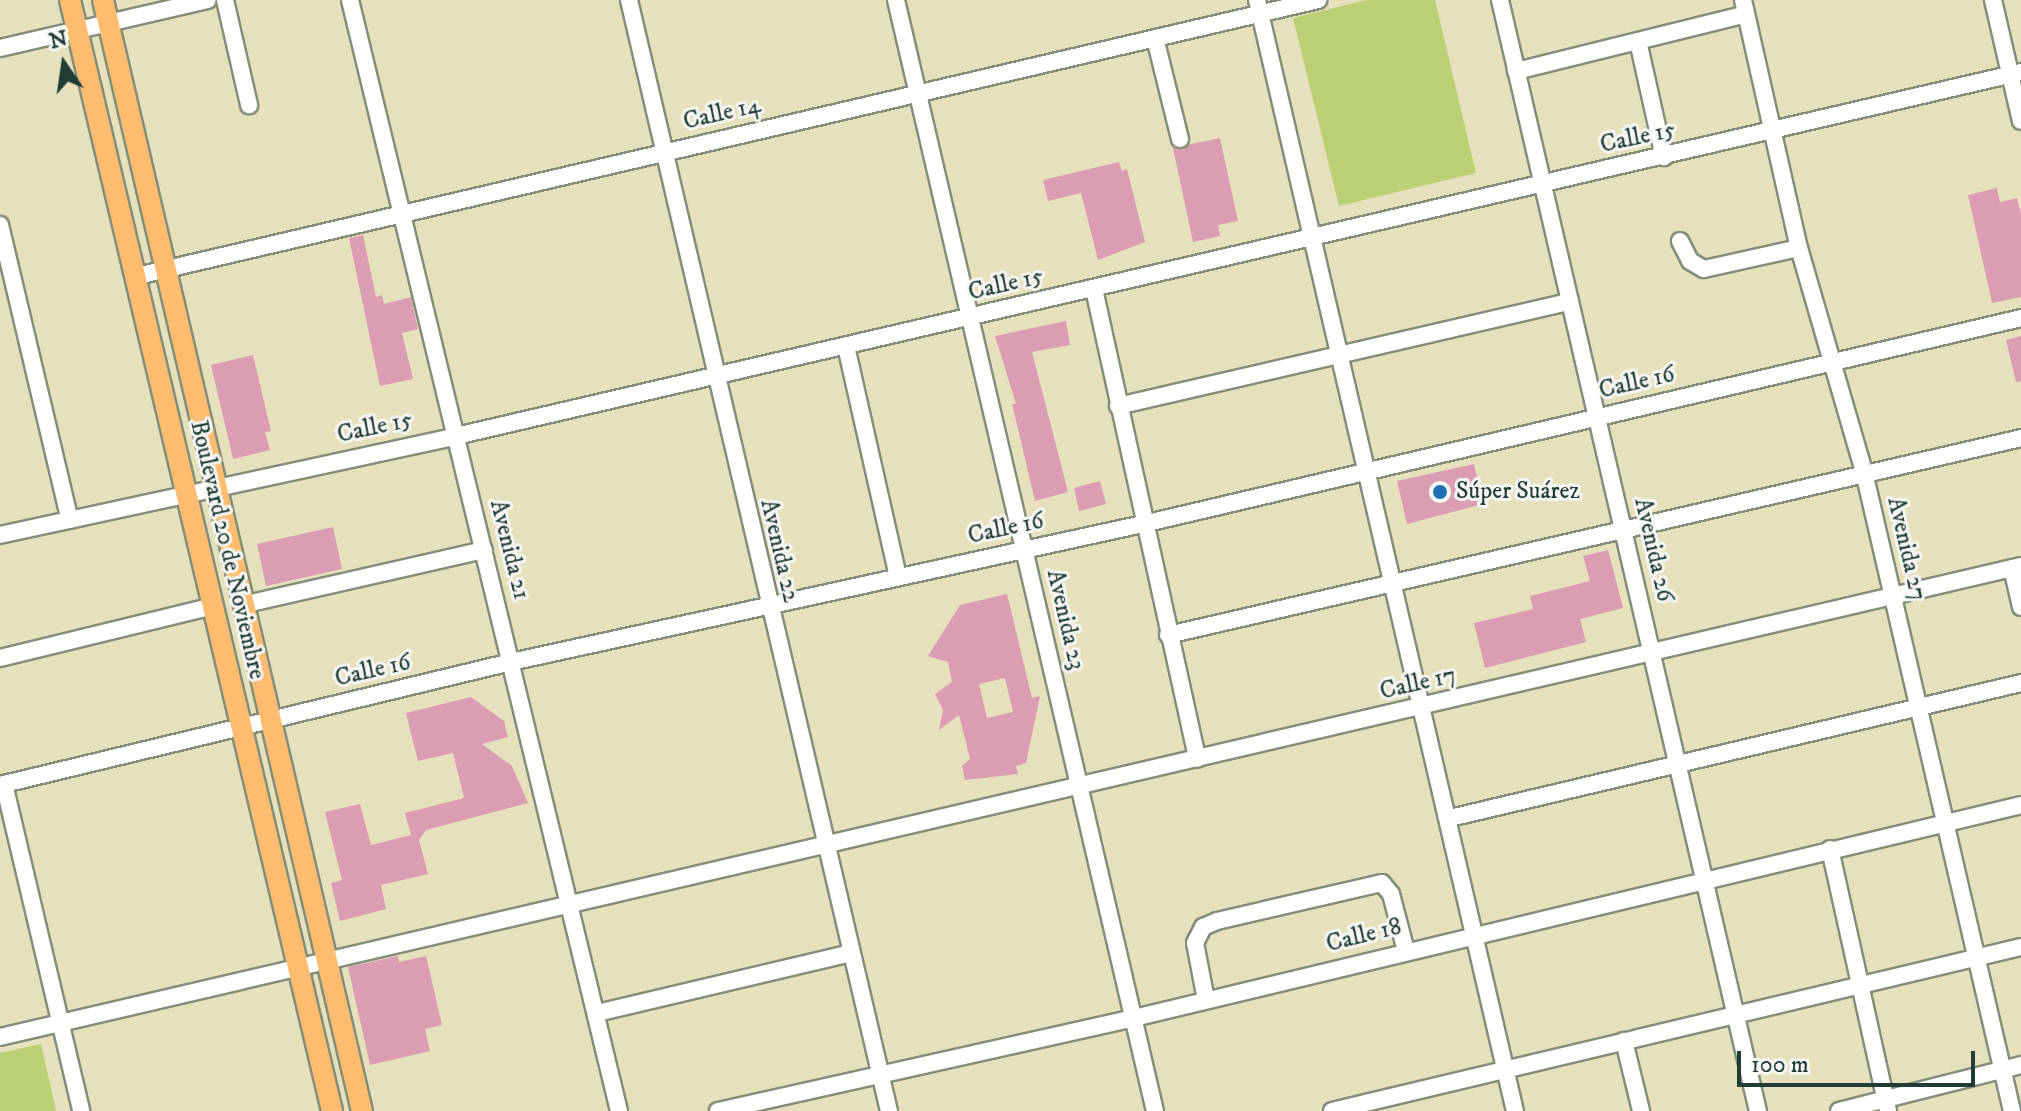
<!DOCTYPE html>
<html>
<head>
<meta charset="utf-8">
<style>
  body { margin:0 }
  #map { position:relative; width:2021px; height:1111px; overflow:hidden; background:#e7e0bd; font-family:"IM FELL DW Pica",serif }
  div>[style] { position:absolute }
  .green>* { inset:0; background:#bbd074 }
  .building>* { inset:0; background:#db9db1 }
  .roads { filter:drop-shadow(2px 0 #838e78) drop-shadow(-2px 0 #838e78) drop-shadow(0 2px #838e78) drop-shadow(0 -2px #838e78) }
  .minor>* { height:16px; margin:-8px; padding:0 8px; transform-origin:8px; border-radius:8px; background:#fff }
  .major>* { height:20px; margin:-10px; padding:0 10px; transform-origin:10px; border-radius:10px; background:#febc70 }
  .dots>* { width:22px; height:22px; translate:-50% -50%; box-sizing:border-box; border:4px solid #f6f6f2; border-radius:50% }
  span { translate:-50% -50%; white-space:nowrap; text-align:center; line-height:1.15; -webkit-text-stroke:6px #f6f6f2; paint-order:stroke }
  .street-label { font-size:24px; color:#1f3d34 }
  .poi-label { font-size:24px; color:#1f3d34 }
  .left { translate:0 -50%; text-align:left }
  .north { position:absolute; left:24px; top:24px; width:80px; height:80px; -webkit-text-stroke:6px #f6f6f2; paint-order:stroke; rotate:347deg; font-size:22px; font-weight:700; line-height:32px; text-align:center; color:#1f3d34 }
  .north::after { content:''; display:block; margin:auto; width:28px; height:36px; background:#1f3d34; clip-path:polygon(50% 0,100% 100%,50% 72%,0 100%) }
  .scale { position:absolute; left:1737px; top:1051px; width:238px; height:36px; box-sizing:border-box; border:4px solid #1f3d34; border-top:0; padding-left:10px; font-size:24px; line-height:28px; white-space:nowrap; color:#1f3d34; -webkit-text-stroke:6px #f6f6f2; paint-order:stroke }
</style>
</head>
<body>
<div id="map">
  <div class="green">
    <i style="clip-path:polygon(1367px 0,1435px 0,1476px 173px,1339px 206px,1293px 18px)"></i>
    <i style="clip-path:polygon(41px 1044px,56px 1111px,0 1111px,0 1053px)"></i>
  </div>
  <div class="building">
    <i style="clip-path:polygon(1220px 138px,1238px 221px,1218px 225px,1220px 236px,1193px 242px,1173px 148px)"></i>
    <i style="clip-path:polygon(1119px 162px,1122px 171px,1127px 169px,1145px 242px,1098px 260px,1081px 193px,1048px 201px,1043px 180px)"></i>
    <i style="clip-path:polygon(1997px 188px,2000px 202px,2017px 198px,2021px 214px,2021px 297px,1992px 303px,1968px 195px)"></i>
    <i style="clip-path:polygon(363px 235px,376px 297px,382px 295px,384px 304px,411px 297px,418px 329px,402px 333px,413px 379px,380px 386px,349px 238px)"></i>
    <i style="clip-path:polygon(1066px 321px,1070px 345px,1032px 352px,1068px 492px,1035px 501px,1012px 404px,1016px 404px,995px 336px)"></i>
    <i style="clip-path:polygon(2021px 336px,2021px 381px,2016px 382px,2006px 340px)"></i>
    <i style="clip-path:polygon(253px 355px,271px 431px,265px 432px,270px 450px,233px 459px,211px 365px)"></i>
    <i style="clip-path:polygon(1474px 464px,1483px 504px,1407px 524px,1397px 481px)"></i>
    <i style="clip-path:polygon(1100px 481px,1106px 504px,1079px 511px,1074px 488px)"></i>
    <i style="clip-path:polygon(333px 527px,342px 569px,266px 586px,257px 544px)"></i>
    <i style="clip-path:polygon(1608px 550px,1623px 608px,1580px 619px,1586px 642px,1485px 668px,1474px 623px,1533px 609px,1530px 596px,1590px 581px,1583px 556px)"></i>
    <i style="clip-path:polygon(evenodd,1007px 594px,1032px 698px,1040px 696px,1026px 763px,1016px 766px,1018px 774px,965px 780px,962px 766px,970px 759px,959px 715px,939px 730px,943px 710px,935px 694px,952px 682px,948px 662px,928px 656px,960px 605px,1007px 594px,1005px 678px,1013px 712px,987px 718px,979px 684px,1005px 678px)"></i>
    <i style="clip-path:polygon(471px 697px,504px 721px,508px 737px,482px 744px,512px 766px,528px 803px,426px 830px,419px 840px,428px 874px,381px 885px,386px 909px,340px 921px,331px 883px,342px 880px,325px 812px,360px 804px,371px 845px,411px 835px,405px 813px,464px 798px,453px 753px,418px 761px,406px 713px)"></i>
    <i style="clip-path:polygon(398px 956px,399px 962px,426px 956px,442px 1025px,425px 1029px,430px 1051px,370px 1065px,348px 967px)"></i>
  </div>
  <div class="roads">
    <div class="minor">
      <i style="left:225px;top:0;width:108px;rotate:77.1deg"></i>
      <i style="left:350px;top:0;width:1143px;rotate:76.39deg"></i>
      <i style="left:629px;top:0;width:1141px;rotate:76.83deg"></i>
      <i style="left:896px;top:0;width:1141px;rotate:76.88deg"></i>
      <i style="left:1257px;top:0;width:1141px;rotate:76.93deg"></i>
      <i style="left:1500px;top:0;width:1141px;rotate:76.93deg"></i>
      <i style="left:1743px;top:0;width:254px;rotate:77.3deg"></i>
      <i style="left:1799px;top:248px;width:233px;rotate:73.8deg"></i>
      <i style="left:1864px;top:472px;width:656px;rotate:76.96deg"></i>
      <i style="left:1993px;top:0;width:124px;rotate:77deg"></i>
      <i style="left:1155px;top:38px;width:104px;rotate:76.1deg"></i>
      <i style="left:1638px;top:41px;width:119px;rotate:77.4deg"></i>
      <i style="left:0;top:48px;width:213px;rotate:-13deg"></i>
      <i style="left:1516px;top:71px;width:237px;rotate:-13.9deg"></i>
      <i style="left:0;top:225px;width:303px;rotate:76.7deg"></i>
      <i style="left:1680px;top:241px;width:22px;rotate:63deg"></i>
      <i style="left:1690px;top:261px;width:16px;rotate:30deg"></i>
      <i style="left:1704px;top:269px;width:97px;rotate:-12.5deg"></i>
      <i style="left:137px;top:276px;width:1213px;rotate:-13.15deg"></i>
      <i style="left:1094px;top:289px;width:481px;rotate:77.6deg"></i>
      <i style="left:846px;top:346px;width:237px;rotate:77.3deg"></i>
      <i style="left:1118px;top:406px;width:464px;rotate:-13deg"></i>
      <i style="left:0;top:535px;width:467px;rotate:-12.2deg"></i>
      <i style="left:456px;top:436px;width:1607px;rotate:-13.09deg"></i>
      <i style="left:2012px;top:568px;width:40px;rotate:77deg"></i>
      <i style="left:242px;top:605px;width:248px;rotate:-12.8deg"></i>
      <i style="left:1168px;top:635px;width:875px;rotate:-13deg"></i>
      <i style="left:0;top:658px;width:220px;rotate:-13.7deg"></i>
      <i style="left:4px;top:784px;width:336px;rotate:76.7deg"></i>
      <i style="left:0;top:785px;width:526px;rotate:-13.53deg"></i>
      <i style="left:511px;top:662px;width:647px;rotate:-12.32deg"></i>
      <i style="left:1143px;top:524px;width:902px;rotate:-13.2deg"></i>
      <i style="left:1450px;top:818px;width:587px;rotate:-13.3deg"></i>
      <i style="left:1830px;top:849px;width:268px;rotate:77.5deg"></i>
      <i style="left:1206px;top:1000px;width:58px;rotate:-100.9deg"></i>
      <i style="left:1195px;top:943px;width:18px;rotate:-63deg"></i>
      <i style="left:1203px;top:927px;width:15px;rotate:-23deg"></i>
      <i style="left:1217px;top:921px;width:169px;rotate:-13deg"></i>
      <i style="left:1382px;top:883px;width:14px;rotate:51deg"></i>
      <i style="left:1391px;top:894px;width:59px;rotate:75.3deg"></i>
      <i style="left:597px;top:1013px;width:260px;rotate:-13.3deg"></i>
      <i style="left:0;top:1037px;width:2075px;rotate:-13.12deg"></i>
      <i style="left:1624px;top:1041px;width:72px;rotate:76.3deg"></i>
      <i style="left:718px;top:1111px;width:426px;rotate:-12.6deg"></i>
      <i style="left:1134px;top:1018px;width:912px;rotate:-13.5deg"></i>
      <i style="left:1332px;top:1111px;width:708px;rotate:-13.39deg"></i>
      <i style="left:1839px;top:1111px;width:188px;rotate:-14.2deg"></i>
    </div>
    <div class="major">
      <i style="left:70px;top:0;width:1141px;rotate:76.73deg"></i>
      <i style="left:103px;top:0;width:1141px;rotate:76.88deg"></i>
    </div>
  </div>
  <div class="dots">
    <i style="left:1440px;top:492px;background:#1f6fb2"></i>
  </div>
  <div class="street-label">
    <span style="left:722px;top:114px;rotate:-13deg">Calle 14</span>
    <span style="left:1638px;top:138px;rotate:-12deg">Calle 15</span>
    <span style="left:1006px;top:285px;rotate:-13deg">Calle 15</span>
    <span style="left:1637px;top:383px;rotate:-13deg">Calle 16</span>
    <span style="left:375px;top:428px;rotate:-12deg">Calle 15</span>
    <span style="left:1006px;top:529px;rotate:-12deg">Calle 16</span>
    <span style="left:1906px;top:549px;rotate:77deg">Avenida 27</span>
    <span style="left:227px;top:550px;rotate:77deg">Boulevard 20 de Noviembre</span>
    <span style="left:509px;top:550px;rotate:76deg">Avenida 21</span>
    <span style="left:1653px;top:550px;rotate:77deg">Avenida 26</span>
    <span style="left:779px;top:551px;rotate:77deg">Avenida 22</span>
    <span style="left:1065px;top:620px;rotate:77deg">Avenida 23</span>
    <span style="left:373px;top:671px;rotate:-13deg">Calle 16</span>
    <span style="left:1418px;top:684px;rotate:-13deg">Calle 17</span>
    <span style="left:1364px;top:936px;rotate:-14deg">Calle 18</span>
  </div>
  <div class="poi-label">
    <span class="left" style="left:1456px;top:492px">Súper Suárez</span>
  </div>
  <div class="north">N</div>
  <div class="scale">100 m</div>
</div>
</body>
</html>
